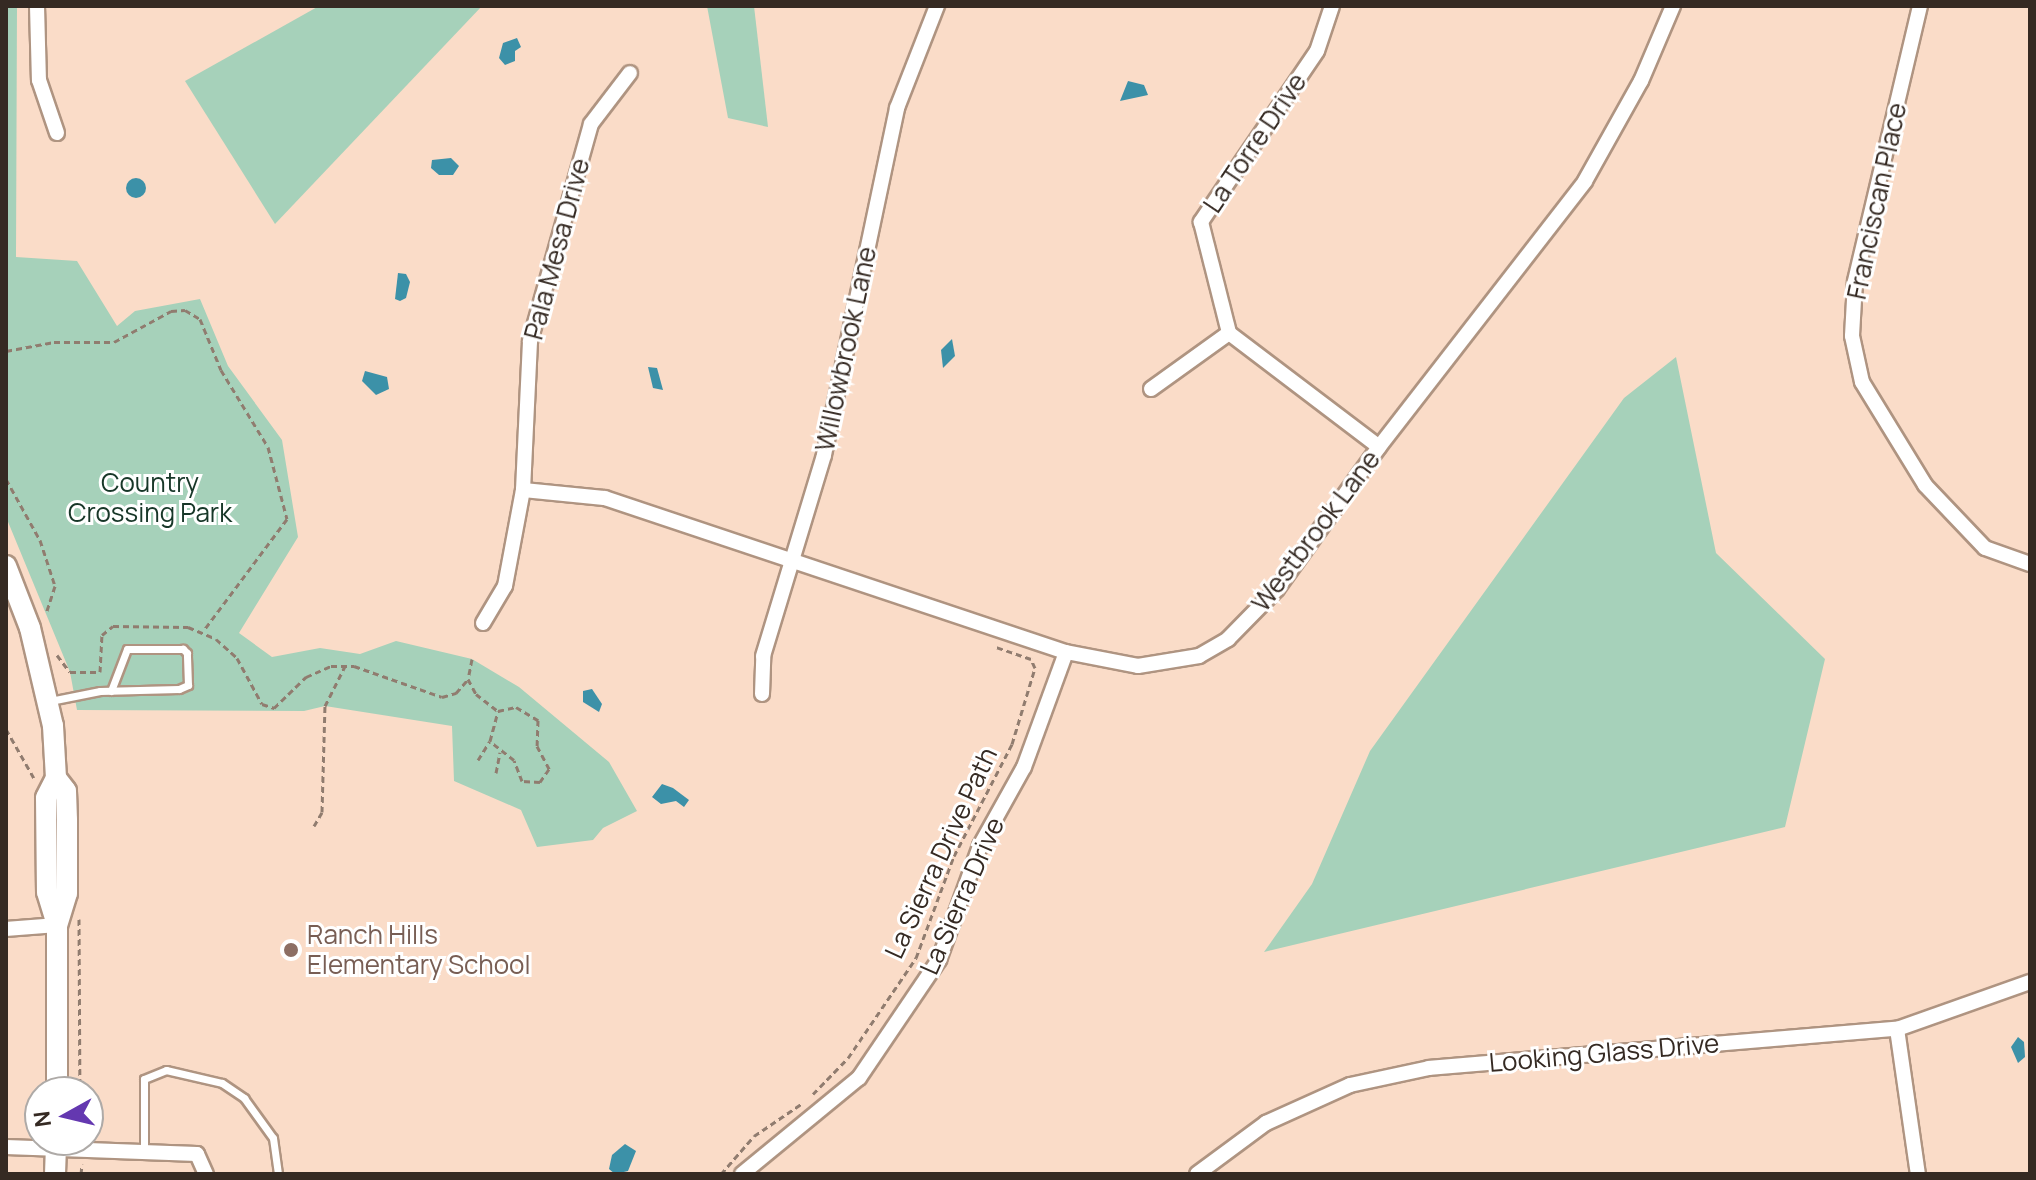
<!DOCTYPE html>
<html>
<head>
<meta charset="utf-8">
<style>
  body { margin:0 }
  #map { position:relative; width:2036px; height:1180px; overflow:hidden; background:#fadcc8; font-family:Manrope,sans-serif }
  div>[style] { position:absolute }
  .green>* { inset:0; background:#a6d1ba }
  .water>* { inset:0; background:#3c91a8 }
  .round { border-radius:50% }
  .path>* { height:3px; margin-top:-1.5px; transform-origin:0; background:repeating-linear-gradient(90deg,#907c6f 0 6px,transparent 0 10px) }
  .roads { filter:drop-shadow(2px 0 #af9481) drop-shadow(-2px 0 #af9481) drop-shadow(0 2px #af9481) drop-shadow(0 -2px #af9481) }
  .service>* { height:7px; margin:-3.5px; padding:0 3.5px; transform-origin:3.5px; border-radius:3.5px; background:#fff }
  .minor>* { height:14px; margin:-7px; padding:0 7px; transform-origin:7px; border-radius:7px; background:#fff }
  .secondary>* { height:20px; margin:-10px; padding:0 10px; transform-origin:10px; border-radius:10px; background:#fff }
  .dots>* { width:22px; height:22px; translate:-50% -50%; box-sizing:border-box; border:4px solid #fff; border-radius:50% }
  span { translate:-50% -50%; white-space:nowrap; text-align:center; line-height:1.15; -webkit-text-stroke:6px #fff; paint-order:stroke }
  .street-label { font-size:26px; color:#352a23 }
  .park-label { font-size:26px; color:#173728 }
  .education-label { font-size:26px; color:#785e54 }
  .left { translate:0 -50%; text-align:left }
  .frame { position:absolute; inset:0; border:8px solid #352a23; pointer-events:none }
  .north { position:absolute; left:24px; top:1076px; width:80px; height:80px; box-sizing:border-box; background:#fff; border:2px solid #aeaaa7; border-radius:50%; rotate:262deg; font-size:22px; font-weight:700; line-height:32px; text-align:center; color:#352a23 }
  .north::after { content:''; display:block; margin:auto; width:28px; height:36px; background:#6438b0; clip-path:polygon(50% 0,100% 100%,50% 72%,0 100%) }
</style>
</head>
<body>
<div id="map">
  <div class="green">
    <i style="clip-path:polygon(6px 6px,17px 6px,16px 257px,77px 261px,117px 326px,135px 311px,200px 299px,228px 366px,282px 440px,298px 537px,239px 633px,272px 657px,320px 648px,360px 654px,396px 641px,472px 659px,519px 687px,609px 762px,637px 811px,603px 828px,593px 840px,537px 847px,521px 810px,454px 781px,452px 726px,325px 706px,304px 711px,77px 710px,70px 672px,6px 517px)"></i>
    <i style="clip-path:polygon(319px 6px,482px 6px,275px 224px,185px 81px)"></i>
    <i style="clip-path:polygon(707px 6px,754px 6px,768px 127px,728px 118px)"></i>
    <i style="clip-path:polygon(1676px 357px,1716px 553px,1825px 659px,1785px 827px,1264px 952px,1312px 884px,1370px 751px,1624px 398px)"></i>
  </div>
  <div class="water">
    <i style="clip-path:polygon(517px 38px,521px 47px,515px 51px,515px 61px,505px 65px,499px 58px,503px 43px)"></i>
    <i style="clip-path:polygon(1128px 81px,1144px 85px,1148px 95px,1120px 101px)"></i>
    <i style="clip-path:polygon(451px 158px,459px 166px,453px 175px,439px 175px,431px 168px,432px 160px)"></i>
    <i class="round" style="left:126px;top:178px;width:20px;height:20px"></i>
    <i style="clip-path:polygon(398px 273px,406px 274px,410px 282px,406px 298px,400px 301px,395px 299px)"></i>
    <i style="clip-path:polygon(952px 339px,955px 356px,943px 368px,941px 350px)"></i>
    <i style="clip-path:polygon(648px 367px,657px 368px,663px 390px,653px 388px)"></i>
    <i style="clip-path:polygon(365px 371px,387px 377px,389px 389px,376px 395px,362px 381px)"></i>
    <i style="clip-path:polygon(592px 689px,602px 704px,599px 712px,583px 702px,583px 691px)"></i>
    <i style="clip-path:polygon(662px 784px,673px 788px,689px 800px,684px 807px,676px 801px,661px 804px,652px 797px)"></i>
    <i style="clip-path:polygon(2018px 1037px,2024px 1042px,2025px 1057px,2018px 1063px,2011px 1047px)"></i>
    <i style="clip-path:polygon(625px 1144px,636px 1151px,628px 1171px,615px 1174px,609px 1169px,612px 1155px)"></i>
  </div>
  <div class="path">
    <i style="left:6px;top:351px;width:49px;rotate:-10.6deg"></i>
    <i style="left:54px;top:342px;width:60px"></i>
    <i style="left:114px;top:342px;width:65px;rotate:-28.5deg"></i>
    <i style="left:171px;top:311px;width:14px;rotate:-4deg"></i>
    <i style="left:185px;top:310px;width:17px;rotate:31deg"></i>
    <i style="left:200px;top:319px;width:55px;rotate:67.6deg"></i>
    <i style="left:221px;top:370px;width:90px;rotate:58.6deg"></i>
    <i style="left:268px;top:447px;width:74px;rotate:75.2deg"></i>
    <i style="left:287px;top:519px;width:139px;rotate:126.8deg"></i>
    <i style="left:6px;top:479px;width:70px;rotate:60.9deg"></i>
    <i style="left:40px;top:540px;width:48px;rotate:71.9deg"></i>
    <i style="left:55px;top:586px;width:29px;rotate:108deg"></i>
    <i style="left:57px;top:655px;width:21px;rotate:53deg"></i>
    <i style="left:70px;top:672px;width:30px"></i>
    <i style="left:100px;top:672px;width:37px;rotate:-87deg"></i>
    <i style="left:102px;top:635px;width:14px;rotate:-39deg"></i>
    <i style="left:113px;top:626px;width:75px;rotate:0.8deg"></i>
    <i style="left:188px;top:627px;width:30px;rotate:23deg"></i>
    <i style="left:216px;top:639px;width:28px;rotate:42deg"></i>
    <i style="left:237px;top:658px;width:52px;rotate:61.5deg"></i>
    <i style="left:262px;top:704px;width:13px;rotate:18deg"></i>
    <i style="left:274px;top:708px;width:45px;rotate:-44.1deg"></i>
    <i style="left:306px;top:677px;width:27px;rotate:-24deg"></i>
    <i style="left:331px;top:666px;width:23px"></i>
    <i style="left:354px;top:666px;width:93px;rotate:19.4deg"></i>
    <i style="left:442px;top:697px;width:15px;rotate:-16deg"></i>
    <i style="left:456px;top:693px;width:18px;rotate:-49deg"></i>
    <i style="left:472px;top:659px;width:20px;rotate:101deg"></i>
    <i style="left:468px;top:679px;width:17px;rotate:62deg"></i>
    <i style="left:476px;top:694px;width:28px;rotate:38deg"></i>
    <i style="left:516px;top:707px;width:26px;rotate:31deg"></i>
    <i style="left:538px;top:720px;width:26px;rotate:92deg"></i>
    <i style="left:537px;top:746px;width:26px;rotate:62deg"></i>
    <i style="left:549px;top:769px;width:16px;rotate:125deg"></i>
    <i style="left:540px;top:782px;width:18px;rotate:-177deg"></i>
    <i style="left:522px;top:781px;width:22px;rotate:-111deg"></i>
    <i style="left:514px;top:760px;width:31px;rotate:-142deg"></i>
    <i style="left:490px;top:741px;width:31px;rotate:-75deg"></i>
    <i style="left:498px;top:711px;width:18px;rotate:-13deg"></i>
    <i style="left:6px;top:729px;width:56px;rotate:60.3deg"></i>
    <i style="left:478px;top:760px;width:22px;rotate:-58deg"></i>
    <i style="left:496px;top:773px;width:21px;rotate:-79deg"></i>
    <i style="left:314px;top:826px;width:16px;rotate:-60deg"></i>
    <i style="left:322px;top:812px;width:106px;rotate:-88.4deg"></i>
    <i style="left:325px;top:706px;width:45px;rotate:-63.4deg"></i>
    <i style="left:79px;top:919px;width:173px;rotate:89.7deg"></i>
    <i style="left:813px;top:1094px;width:50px;rotate:-45.8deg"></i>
    <i style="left:848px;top:1058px;width:121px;rotate:-55.8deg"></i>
    <i style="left:916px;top:958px;width:109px;rotate:-69.6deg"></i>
    <i style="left:954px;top:856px;width:126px;rotate:-62.6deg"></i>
    <i style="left:1012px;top:744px;width:79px;rotate:-73.2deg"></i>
    <i style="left:1035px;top:668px;width:10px;rotate:-114deg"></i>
    <i style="left:1031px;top:659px;width:39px;rotate:-161deg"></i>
    <i style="left:81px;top:1174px;width:10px;rotate:-84deg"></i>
    <i style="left:721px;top:1174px;width:50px;rotate:-49deg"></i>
    <i style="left:754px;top:1136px;width:57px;rotate:-34.2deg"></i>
  </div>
  <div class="roads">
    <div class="service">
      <i style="left:50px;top:701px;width:51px;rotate:-11.3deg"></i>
      <i style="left:100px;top:691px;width:79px;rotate:-1.5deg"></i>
      <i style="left:179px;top:689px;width:10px;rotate:-24deg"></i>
      <i style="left:188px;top:685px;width:32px;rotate:-92deg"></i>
      <i style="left:187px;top:653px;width:6px;rotate:-135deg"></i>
      <i style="left:183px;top:649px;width:56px;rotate:180deg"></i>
      <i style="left:127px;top:649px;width:45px;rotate:110.9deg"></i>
      <i style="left:144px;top:1151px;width:72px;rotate:-90deg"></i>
      <i style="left:144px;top:1079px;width:24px;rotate:-22deg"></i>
      <i style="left:166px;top:1070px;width:57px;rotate:13.1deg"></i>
      <i style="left:222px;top:1083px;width:27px;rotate:34deg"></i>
      <i style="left:244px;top:1098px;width:49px;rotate:54.1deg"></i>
      <i style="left:273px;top:1138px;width:36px;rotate:82deg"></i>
    </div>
    <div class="minor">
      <i style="left:37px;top:6px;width:74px;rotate:88.5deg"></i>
      <i style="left:39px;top:80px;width:56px;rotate:71.2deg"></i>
      <i style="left:1332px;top:6px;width:47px;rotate:108.4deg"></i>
      <i style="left:1317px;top:51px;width:207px;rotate:124.2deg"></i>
      <i style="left:1201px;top:222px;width:114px;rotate:75.8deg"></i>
      <i style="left:1229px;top:333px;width:188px;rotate:37.2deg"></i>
      <i style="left:1920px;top:6px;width:284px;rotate:103.3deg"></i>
      <i style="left:1855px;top:282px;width:54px;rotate:93.2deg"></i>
      <i style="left:1852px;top:336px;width:47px;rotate:77.7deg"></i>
      <i style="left:1862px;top:382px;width:121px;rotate:58.5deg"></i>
      <i style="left:1925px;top:485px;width:87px;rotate:46.4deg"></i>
      <i style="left:1985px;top:548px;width:48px;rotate:19.6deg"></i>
      <i style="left:1151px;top:389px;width:96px;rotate:-35.7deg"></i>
      <i style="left:523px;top:490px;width:82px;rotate:5.6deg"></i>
      <i style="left:605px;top:498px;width:486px;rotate:18.5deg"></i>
      <i style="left:1066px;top:652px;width:73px;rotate:11deg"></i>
      <i style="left:1138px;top:666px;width:62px;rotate:-9.3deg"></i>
      <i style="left:1199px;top:656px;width:34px;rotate:-30deg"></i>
      <i style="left:1228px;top:639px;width:70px;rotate:-45.6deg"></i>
      <i style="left:1277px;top:589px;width:175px;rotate:-54.3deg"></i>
      <i style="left:1379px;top:447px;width:336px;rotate:-52.2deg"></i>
      <i style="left:1585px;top:181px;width:115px;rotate:-60.8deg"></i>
      <i style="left:1641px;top:81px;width:82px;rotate:-66.9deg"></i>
      <i style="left:483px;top:623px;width:43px;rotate:-59.3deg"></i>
      <i style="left:505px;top:586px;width:98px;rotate:-79.4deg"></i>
      <i style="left:523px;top:490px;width:149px;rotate:-87.3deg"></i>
      <i style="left:530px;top:341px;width:225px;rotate:-74.3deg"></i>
      <i style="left:591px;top:124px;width:64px;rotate:-52.6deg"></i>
      <i style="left:762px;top:694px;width:38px;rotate:-88deg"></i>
      <i style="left:763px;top:656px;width:210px;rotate:-73.1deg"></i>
      <i style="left:824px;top:455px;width:355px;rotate:-78.1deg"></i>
      <i style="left:897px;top:108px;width:110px;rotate:-68.6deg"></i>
      <i style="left:6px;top:929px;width:51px;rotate:-4.5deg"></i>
      <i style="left:1897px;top:1029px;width:147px;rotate:81.8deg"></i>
      <i style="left:6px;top:1147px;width:191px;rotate:2.1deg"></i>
      <i style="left:197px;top:1154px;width:22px;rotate:66deg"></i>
      <i style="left:742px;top:1174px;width:151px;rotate:-39.4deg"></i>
      <i style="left:859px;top:1078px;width:143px;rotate:-55.9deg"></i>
      <i style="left:939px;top:960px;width:121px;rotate:-70.2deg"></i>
      <i style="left:980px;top:846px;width:90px;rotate:-60.9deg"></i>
      <i style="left:1024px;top:767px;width:122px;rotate:-69.9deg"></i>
      <i style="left:1197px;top:1174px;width:86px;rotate:-36.5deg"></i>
      <i style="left:1266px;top:1123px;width:92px;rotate:-24.3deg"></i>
      <i style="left:1350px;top:1085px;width:81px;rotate:-12.1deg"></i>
      <i style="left:1429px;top:1068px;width:470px;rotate:-4.8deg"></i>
      <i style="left:1897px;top:1029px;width:141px;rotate:-19.5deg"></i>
    </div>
    <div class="secondary">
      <i style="left:6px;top:566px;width:66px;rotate:68.8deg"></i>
      <i style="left:30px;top:628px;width:101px;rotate:76.8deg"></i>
      <i style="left:53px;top:726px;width:52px;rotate:86.7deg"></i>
      <i style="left:56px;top:778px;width:22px;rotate:117deg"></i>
      <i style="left:46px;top:798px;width:94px;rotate:89.4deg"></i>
      <i style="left:47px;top:892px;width:34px;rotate:73deg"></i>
      <i style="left:57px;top:925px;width:167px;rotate:90deg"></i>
      <i style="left:56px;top:778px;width:16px;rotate:52deg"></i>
      <i style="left:66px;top:791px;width:29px;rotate:88deg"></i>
      <i style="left:67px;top:820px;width:73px;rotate:90deg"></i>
      <i style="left:67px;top:893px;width:34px;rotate:107deg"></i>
      <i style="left:55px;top:1174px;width:34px;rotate:-88deg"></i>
    </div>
  </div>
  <div class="dots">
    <i style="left:291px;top:950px;background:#8d6e63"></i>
  </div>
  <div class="street-label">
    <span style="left:1255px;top:143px;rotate:-56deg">La Torre Drive</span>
    <span style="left:1877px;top:201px;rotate:-78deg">Franciscan Place</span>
    <span style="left:557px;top:249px;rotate:-75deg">Pala Mesa Drive</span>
    <span style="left:846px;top:349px;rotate:-78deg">Willowbrook Lane</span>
    <span style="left:1316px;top:531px;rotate:-53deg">Westbrook Lane</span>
    <span style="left:941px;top:853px;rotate:-65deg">La Sierra Drive Path</span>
    <span style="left:962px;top:896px;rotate:-66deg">La Sierra Drive</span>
    <span style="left:1604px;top:1053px;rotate:-5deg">Looking Glass Drive</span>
  </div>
  <div class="park-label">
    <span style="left:150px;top:498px">Country<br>Crossing Park</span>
  </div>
  <div class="education-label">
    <span class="left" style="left:307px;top:950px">Ranch Hills<br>Elementary School</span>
  </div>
  <div class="frame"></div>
  <div class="north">N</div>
</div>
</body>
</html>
